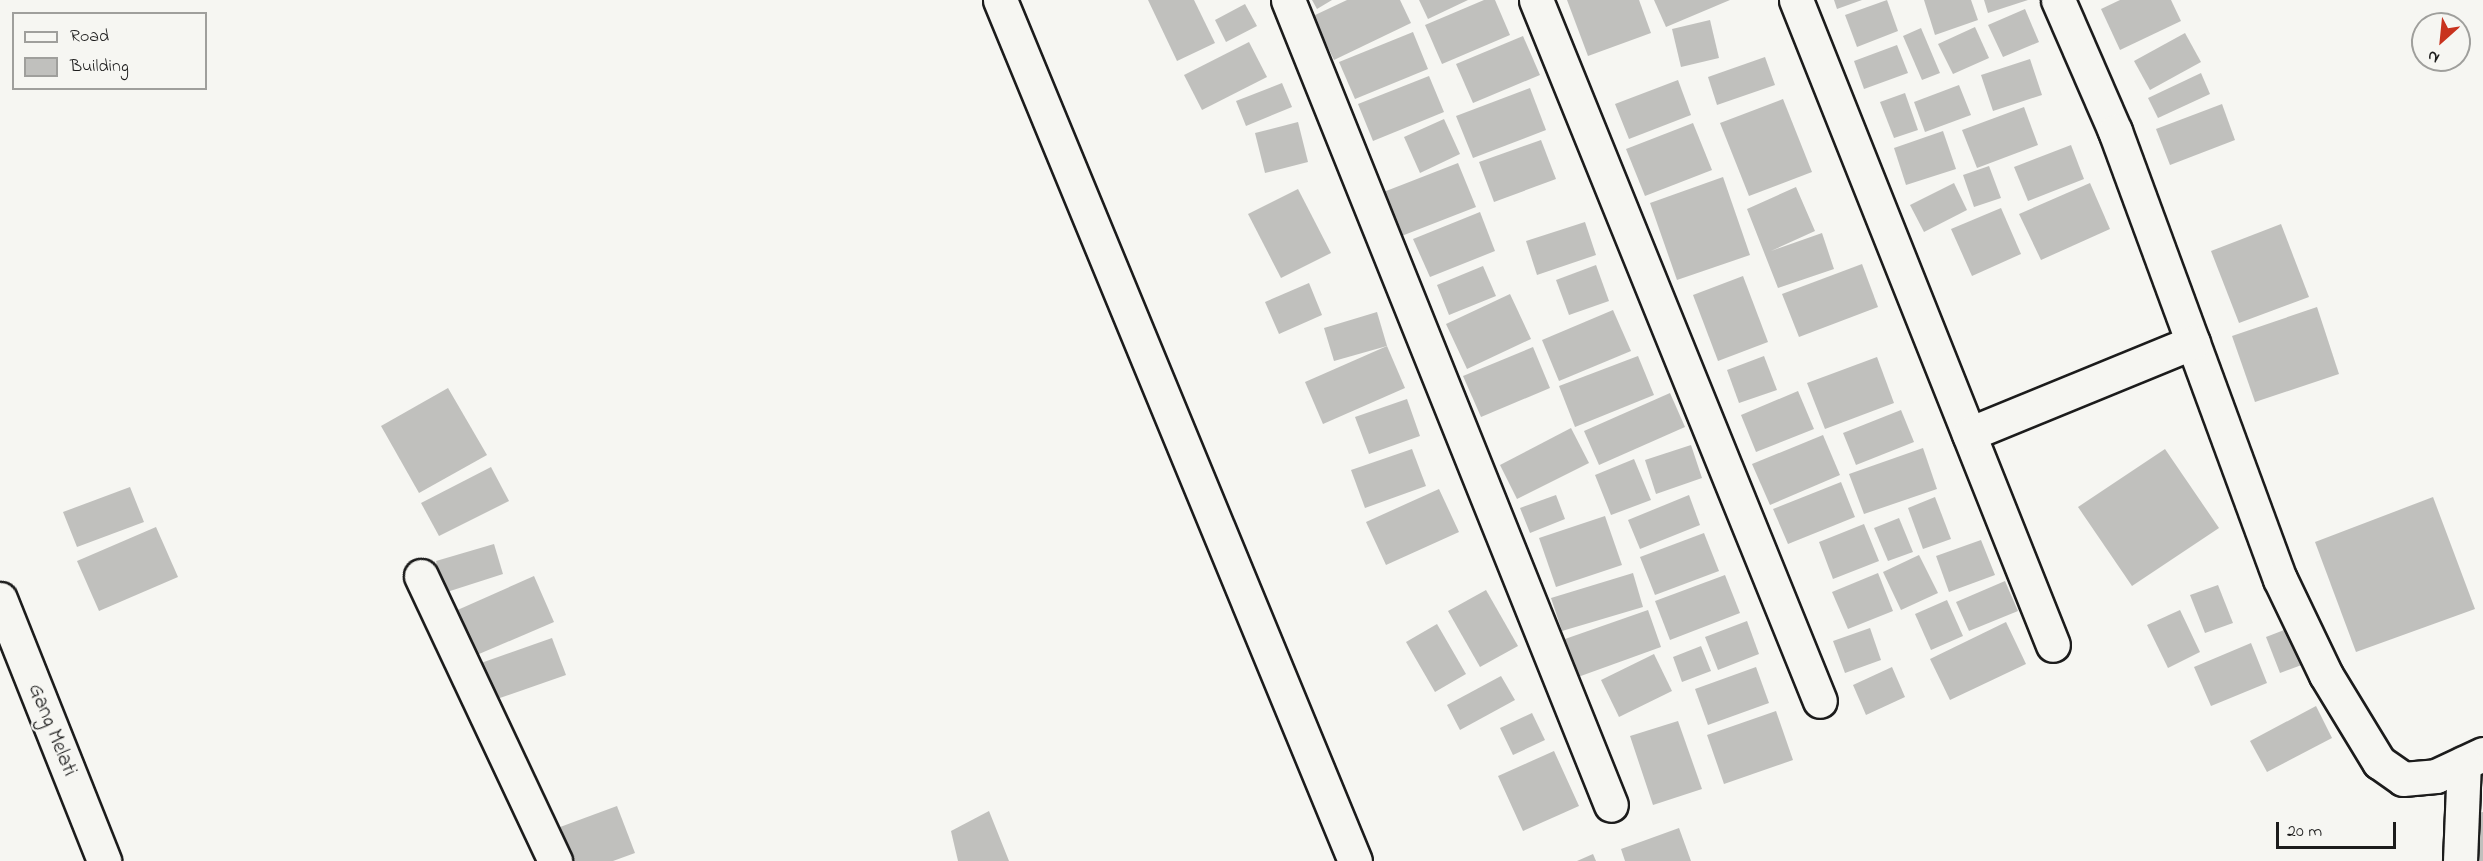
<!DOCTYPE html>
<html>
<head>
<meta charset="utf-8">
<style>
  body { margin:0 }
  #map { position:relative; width:2483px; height:861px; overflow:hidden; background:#f6f6f2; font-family:"Indie Flower",sans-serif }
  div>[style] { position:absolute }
  .building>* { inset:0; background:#c0c0bd }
  .roads { filter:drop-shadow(2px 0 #1c1c1c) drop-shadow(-2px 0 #1c1c1c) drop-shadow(0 2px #1c1c1c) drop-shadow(0 -2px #1c1c1c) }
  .minor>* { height:33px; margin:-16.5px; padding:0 16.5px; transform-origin:16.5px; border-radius:16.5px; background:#f6f6f2 }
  span { translate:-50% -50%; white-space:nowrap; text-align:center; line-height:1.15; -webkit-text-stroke:4.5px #f6f6f2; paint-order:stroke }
  .street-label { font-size:21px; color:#1c1c1c }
  .legend { position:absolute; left:12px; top:12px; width:195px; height:78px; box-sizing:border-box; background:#f6f6f2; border:2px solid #9f9f9c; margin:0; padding:8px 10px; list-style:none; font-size:18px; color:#1c1c1c }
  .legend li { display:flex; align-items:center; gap:12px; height:30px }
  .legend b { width:30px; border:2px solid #9f9f9c }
  .north { position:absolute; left:2411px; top:12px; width:60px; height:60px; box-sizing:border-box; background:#f6f6f2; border:2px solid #9f9f9c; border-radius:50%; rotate:207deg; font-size:16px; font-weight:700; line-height:24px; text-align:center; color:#1c1c1c }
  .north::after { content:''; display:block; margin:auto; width:21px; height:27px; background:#c8321e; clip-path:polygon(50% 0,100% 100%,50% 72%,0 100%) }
  .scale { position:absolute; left:2276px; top:822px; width:120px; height:27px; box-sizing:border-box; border:3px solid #1c1c1c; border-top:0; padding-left:8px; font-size:18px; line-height:21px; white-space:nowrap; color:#1c1c1c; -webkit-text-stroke:4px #f6f6f2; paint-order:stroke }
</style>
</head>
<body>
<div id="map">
  <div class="building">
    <i style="clip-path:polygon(1148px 0,1194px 0,1215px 43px,1177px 61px)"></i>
    <i style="clip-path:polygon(1312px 0,1332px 0,1317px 9px)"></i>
    <i style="clip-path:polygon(1347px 0,1400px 0,1411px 23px,1334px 60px,1313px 16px)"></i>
    <i style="clip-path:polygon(1419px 0,1468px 0,1428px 19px)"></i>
    <i style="clip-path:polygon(1484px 0,1495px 0,1510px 35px,1442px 64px,1425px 25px)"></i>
    <i style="clip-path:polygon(1567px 0,1639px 0,1651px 33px,1588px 56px)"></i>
    <i style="clip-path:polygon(1654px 0,1730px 0,1666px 27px)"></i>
    <i style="clip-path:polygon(1834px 0,1862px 0,1837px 9px)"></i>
    <i style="clip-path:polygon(1887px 0,1898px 31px,1857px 47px,1845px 15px)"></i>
    <i style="clip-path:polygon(1924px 0,1971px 0,1978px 20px,1935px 35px)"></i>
    <i style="clip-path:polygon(1984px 0,2028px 0,1988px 13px)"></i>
    <i style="clip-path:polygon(2120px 0,2171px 0,2181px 21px,2120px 50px,2101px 9px)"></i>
    <i style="clip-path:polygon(1245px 4px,1257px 26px,1226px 42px,1215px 20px)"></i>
    <i style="clip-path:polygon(2025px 9px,2039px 42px,2003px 57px,1988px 25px)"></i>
    <i style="clip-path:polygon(1710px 20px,1719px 58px,1681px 67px,1672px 29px)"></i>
    <i style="clip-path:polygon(1975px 27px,1989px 58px,1953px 74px,1938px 44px)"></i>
    <i style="clip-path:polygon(1921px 28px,1940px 73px,1922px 80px,1903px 36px)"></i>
    <i style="clip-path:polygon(1413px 32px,1428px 69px,1355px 99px,1339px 62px)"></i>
    <i style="clip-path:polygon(2185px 33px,2201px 62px,2150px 90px,2134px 61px)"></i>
    <i style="clip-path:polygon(1523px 36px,1540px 75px,1473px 103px,1456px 64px)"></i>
    <i style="clip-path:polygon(1249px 42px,1267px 77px,1202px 110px,1184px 75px)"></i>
    <i style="clip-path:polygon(1897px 45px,1908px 73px,1864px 89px,1854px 61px)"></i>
    <i style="clip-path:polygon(1765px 57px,1775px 85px,1717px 105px,1708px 77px)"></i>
    <i style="clip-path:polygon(2030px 59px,2042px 95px,1993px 111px,1981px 75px)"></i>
    <i style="clip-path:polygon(2201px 73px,2210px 94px,2158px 118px,2148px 98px)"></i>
    <i style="clip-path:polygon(1429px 76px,1444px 112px,1373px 141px,1358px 104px)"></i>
    <i style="clip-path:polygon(1678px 80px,1691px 115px,1629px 139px,1615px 104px)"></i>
    <i style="clip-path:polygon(1282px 83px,1292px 107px,1246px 126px,1236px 101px)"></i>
    <i style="clip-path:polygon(1959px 85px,1971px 115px,1925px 132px,1914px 102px)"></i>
    <i style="clip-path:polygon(1530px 88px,1546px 130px,1473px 158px,1456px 116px)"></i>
    <i style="clip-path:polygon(1905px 93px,1918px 130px,1894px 138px,1880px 102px)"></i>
    <i style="clip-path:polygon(1783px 99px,1812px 172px,1749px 196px,1720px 123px)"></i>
    <i style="clip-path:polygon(2222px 104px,2235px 140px,2170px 165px,2156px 129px)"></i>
    <i style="clip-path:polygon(2024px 107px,2038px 145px,1977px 168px,1962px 130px)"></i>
    <i style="clip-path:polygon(1444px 119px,1460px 154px,1420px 173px,1404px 137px)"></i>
    <i style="clip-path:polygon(1298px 122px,1308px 162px,1265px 173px,1255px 133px)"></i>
    <i style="clip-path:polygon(1693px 123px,1712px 170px,1645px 196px,1626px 149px)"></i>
    <i style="clip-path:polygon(1943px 131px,1956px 169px,1906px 185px,1894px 148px)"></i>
    <i style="clip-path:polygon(1541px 140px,1556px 179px,1494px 202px,1479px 162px)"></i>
    <i style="clip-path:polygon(2071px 145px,2084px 179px,2028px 201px,2014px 167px)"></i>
    <i style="clip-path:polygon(1458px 163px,1476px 207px,1399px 237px,1381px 193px)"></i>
    <i style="clip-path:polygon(1989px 166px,2001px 198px,1974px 207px,1963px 175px)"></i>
    <i style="clip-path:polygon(1723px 177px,1750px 255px,1677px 280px,1650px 203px)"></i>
    <i style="clip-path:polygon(1954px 183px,1967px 210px,1924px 232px,1910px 205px)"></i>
    <i style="clip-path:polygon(2090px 183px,2110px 229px,2041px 260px,2019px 214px)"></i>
    <i style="clip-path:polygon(1796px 187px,1815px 231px,1771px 251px,1822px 233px,1834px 269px,1778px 288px,1747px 209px)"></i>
    <i style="clip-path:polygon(1298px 189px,1331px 253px,1281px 278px,1248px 214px)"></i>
    <i style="clip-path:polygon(2001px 208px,2021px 254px,1972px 276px,1951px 229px)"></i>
    <i style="clip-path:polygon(1480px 212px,1495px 251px,1430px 277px,1413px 239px)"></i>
    <i style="clip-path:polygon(1585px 222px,1596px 255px,1537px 275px,1526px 241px)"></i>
    <i style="clip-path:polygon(2281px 224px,2309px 297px,2239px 323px,2211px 251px)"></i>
    <i style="clip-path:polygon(1862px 264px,1878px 307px,1799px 337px,1782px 294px)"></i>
    <i style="clip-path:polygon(1596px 265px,1609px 301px,1569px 315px,1556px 280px)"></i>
    <i style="clip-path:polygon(1483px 266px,1496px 296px,1449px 315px,1437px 285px)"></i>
    <i style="clip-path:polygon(1743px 276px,1768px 342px,1718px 361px,1693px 295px)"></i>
    <i style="clip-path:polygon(1309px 283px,1322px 315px,1279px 334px,1265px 302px)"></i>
    <i style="clip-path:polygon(1510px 294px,1531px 339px,1467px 369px,1446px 324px)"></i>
    <i style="clip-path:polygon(2317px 307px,2339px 374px,2255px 402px,2232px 336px)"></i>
    <i style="clip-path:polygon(1613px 310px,1631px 351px,1559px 381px,1542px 340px)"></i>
    <i style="clip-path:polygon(1377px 312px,1387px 346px,1334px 361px,1324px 328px)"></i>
    <i style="clip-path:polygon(1387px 346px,1405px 388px,1323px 424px,1305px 382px)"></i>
    <i style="clip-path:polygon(1533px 347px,1550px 388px,1481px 417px,1463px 376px)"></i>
    <i style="clip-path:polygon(1638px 356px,1654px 395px,1575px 427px,1559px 386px)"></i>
    <i style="clip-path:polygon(1764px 356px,1777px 390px,1739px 403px,1727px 370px)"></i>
    <i style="clip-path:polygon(1877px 357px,1894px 403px,1825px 429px,1807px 383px)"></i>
    <i style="clip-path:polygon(448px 388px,487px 455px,419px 493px,381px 426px)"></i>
    <i style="clip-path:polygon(1798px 391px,1814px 429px,1756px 452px,1741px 415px)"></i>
    <i style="clip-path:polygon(1670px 393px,1685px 427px,1599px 465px,1584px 431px)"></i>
    <i style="clip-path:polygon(1407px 399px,1420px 436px,1369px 454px,1355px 417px)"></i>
    <i style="clip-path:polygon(1901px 410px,1914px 442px,1856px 465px,1843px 433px)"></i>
    <i style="clip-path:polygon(1571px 428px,1589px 463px,1517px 499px,1500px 465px)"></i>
    <i style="clip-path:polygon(1823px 435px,1840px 475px,1770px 505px,1752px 464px)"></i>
    <i style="clip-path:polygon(1691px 445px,1702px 478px,1656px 494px,1645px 460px)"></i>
    <i style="clip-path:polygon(1923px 448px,1937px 489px,1864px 514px,1849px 474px)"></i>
    <i style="clip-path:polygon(1412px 449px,1426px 486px,1365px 508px,1351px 470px)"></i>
    <i style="clip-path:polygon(2165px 449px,2219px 528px,2132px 586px,2078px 507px)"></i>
    <i style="clip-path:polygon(1634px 459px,1651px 500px,1611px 515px,1595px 475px)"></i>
    <i style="clip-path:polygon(491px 467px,509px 501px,439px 536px,421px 503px)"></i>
    <i style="clip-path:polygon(1841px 482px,1855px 517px,1788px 544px,1773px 509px)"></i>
    <i style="clip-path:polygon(130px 487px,144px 522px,77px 547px,63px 512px)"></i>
    <i style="clip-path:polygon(1439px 489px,1459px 532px,1386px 565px,1366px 522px)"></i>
    <i style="clip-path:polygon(1556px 495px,1565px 519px,1530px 533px,1520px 508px)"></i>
    <i style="clip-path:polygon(1689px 495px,1700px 525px,1640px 549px,1628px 520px)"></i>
    <i style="clip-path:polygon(1935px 497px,1951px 539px,1923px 549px,1908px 508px)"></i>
    <i style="clip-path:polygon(2433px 497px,2475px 609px,2356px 652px,2315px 542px)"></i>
    <i style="clip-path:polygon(1605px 516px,1622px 565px,1556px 587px,1539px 538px)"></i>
    <i style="clip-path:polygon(1899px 518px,1913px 552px,1888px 561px,1874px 528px)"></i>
    <i style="clip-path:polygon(1864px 524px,1879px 561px,1833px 579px,1819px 542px)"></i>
    <i style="clip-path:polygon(156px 527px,178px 577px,99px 611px,77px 561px)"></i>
    <i style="clip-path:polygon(1704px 533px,1719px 571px,1655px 595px,1640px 557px)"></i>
    <i style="clip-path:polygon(1981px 540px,1995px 575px,1949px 592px,1936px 556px)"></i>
    <i style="clip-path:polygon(494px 544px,503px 574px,447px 592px,436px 561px)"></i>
    <i style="clip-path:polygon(1919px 555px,1938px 593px,1901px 610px,1883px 572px)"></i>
    <i style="clip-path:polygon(1633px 573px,1643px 607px,1562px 631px,1551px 598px)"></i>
    <i style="clip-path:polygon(1878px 573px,1893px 611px,1848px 629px,1832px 592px)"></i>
    <i style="clip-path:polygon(1725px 575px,1740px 613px,1670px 640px,1655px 601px)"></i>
    <i style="clip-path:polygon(534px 576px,554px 622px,472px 657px,453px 612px)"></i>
    <i style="clip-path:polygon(2005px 581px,2018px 611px,1969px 631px,1956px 602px)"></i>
    <i style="clip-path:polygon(2218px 585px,2233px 623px,2205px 633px,2190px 595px)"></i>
    <i style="clip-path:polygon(1486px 590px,1518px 646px,1480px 667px,1448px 611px)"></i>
    <i style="clip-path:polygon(1947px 600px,1963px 636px,1931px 650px,1915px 614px)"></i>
    <i style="clip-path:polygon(1648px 610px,1661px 647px,1578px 677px,1565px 639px)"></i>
    <i style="clip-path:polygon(2180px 610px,2200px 652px,2168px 668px,2147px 625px)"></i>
    <i style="clip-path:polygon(1747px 621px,1759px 654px,1718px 670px,1705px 637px)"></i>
    <i style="clip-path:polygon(2006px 622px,2026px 664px,1950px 700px,1930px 659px)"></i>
    <i style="clip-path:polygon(1437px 624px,1466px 674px,1435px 692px,1406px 642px)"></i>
    <i style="clip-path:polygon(2292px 627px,2307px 663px,2280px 673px,2266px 637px)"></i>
    <i style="clip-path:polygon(1870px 628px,1881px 660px,1845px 673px,1833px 641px)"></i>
    <i style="clip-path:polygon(552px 638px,566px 675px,494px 700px,481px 663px)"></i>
    <i style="clip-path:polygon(2251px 643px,2267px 683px,2211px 706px,2194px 667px)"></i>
    <i style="clip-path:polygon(1701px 646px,1711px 671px,1682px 682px,1673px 657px)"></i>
    <i style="clip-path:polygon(1654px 654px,1672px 691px,1619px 717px,1601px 680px)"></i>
    <i style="clip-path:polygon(1756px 667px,1769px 703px,1708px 725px,1695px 689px)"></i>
    <i style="clip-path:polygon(1892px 667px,1905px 697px,1866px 715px,1853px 685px)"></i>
    <i style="clip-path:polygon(1501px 676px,1515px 700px,1460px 730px,1447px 705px)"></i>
    <i style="clip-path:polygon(2316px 706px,2332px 738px,2267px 772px,2250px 741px)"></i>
    <i style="clip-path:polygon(1776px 711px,1793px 760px,1724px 784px,1707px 735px)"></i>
    <i style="clip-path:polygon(1532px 713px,1545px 740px,1513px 755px,1500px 728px)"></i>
    <i style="clip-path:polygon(1678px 721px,1702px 789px,1653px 805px,1630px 736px)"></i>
    <i style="clip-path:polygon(1554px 751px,1579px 806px,1523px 831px,1498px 776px)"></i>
    <i style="clip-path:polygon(617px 806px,635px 853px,613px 861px,564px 861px,552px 830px)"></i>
    <i style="clip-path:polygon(989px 811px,1009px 861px,958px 861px,951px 831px)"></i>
    <i style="clip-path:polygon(2483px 812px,2483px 861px,2473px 861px,2469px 814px)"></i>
    <i style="clip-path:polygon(1679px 828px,1691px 861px,1625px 861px,1621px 849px)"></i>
    <i style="clip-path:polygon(1593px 854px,1596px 861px,1577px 861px)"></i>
  </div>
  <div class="roads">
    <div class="minor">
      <i style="left:1000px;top:0;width:931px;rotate:67.59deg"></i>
      <i style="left:1288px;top:0;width:867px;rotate:68.14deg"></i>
      <i style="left:1536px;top:0;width:756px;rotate:67.95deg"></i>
      <i style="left:1796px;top:0;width:694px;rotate:68.28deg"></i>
      <i style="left:2058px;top:0;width:143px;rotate:66.5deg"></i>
      <i style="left:2115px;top:131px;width:477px;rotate:69.8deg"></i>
      <i style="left:2280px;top:579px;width:106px;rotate:64.4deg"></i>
      <i style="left:2326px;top:675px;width:102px;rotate:58.7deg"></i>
      <i style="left:2379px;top:762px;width:29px;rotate:35deg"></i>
      <i style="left:2403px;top:779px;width:33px;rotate:-5deg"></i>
      <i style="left:2436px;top:776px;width:52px;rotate:-25.1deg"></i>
      <i style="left:1969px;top:434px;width:242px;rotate:-22.3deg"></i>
      <i style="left:421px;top:576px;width:315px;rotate:64.8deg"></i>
      <i style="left:0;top:599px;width:282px;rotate:68.3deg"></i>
      <i style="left:2460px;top:861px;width:98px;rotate:-87.7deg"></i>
    </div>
  </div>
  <div class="street-label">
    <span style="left:52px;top:730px;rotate:68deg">Gang Melati</span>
  </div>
  <ul class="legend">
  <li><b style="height:8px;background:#f6f6f2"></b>Road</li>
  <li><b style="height:16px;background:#c0c0bd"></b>Building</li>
  </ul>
  <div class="north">N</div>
  <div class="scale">20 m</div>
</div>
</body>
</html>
